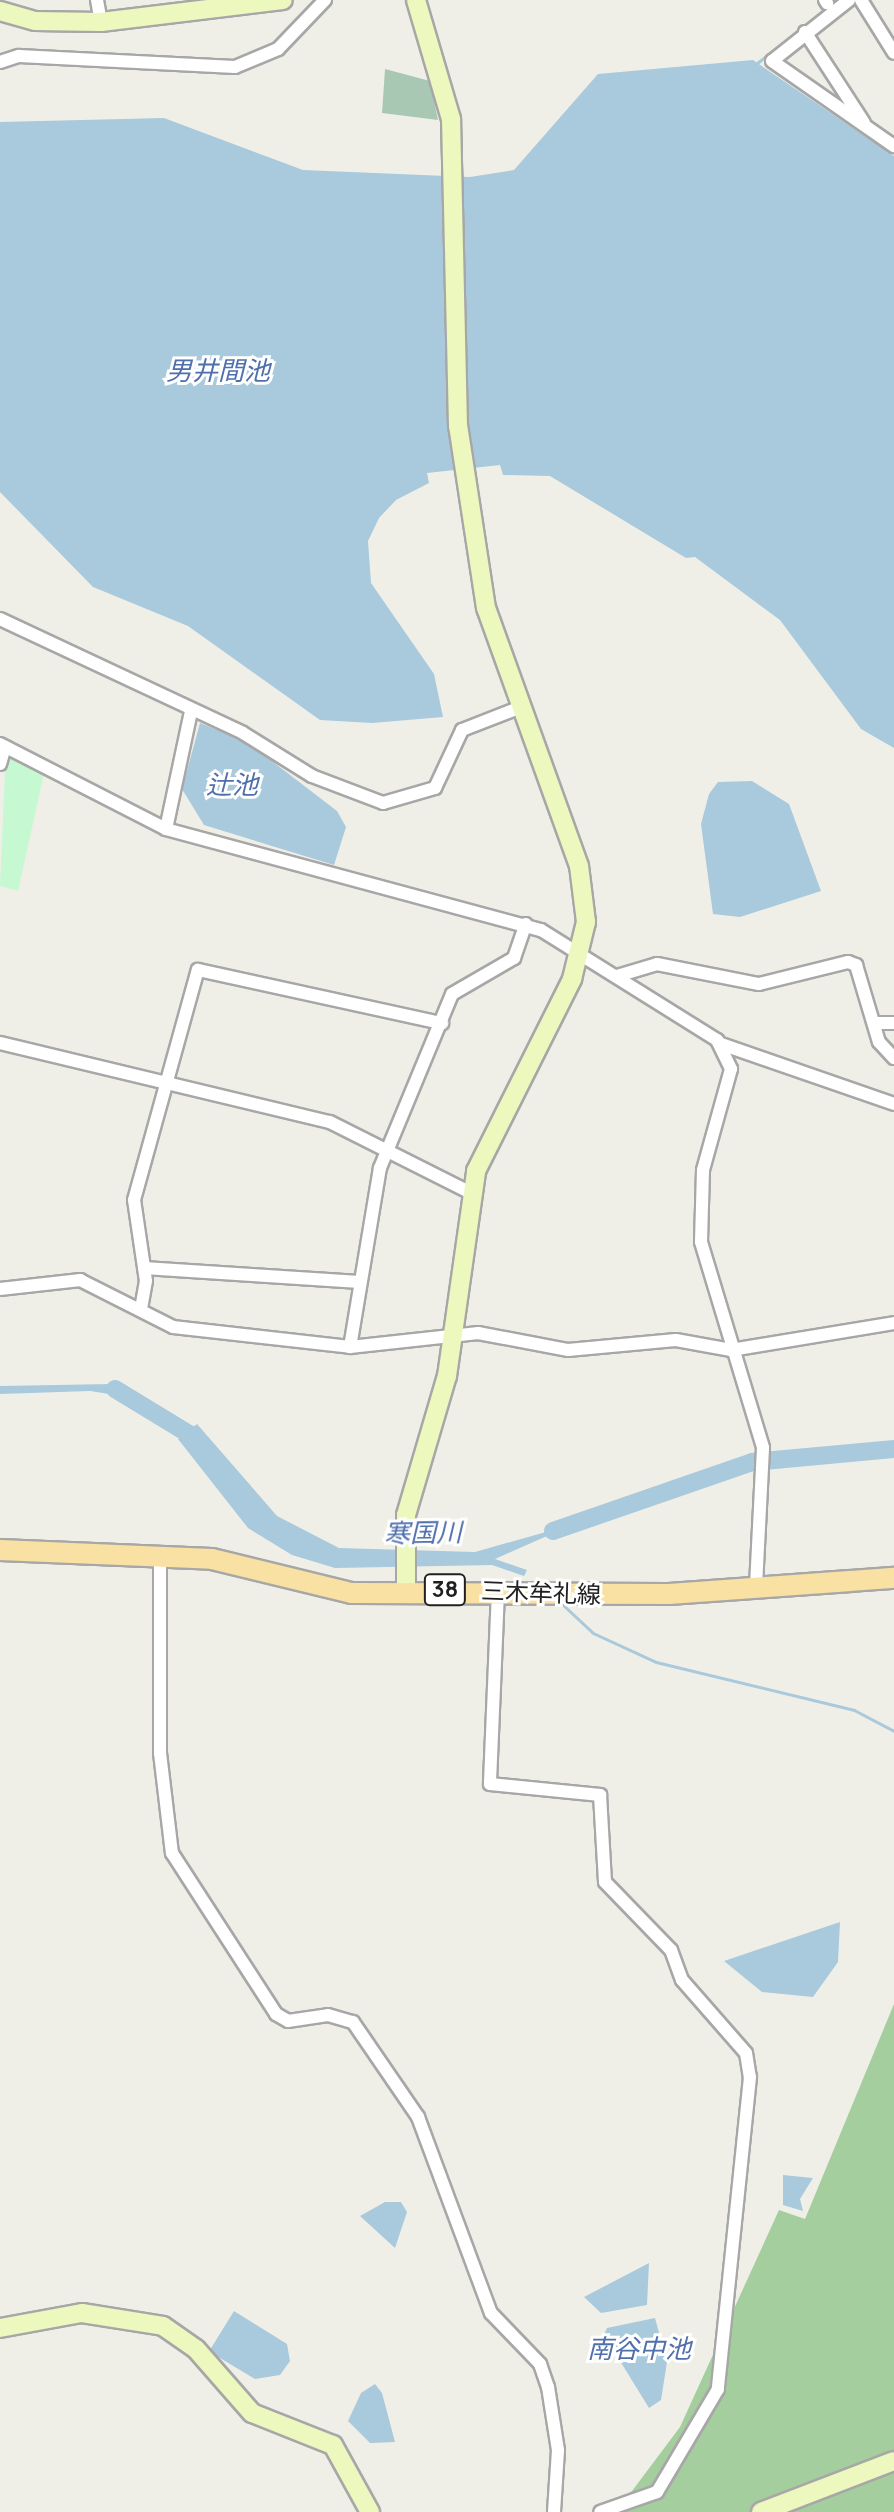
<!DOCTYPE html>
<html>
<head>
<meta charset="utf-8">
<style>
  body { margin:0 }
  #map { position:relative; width:894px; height:2512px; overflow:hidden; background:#f0efe7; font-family:Manrope,"Noto Sans JP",sans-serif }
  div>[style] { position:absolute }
  .forest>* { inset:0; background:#a4ce9d }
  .cemetery>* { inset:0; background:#a9c8b3 }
  .park>* { inset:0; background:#c6f8d2 }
  .water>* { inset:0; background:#a9c9dc }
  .stream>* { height:3px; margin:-1.5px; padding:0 1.5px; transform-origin:1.5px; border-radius:1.5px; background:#a9c9dc }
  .river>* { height:18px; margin:-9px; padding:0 9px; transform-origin:9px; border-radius:9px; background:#a9c9dc }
  .roads { filter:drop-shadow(2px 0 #a7a7a7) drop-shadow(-2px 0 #a7a7a7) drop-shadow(0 2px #a7a7a7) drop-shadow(0 -2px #a7a7a7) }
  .street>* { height:12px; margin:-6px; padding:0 6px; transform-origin:6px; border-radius:6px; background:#fff }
  .secondary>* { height:18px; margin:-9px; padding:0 9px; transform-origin:9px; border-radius:9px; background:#ecf8be }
  .primary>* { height:20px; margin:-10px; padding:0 10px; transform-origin:10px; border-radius:10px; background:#f9e1a3 }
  span { translate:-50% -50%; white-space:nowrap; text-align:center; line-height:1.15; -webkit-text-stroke:6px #fff; paint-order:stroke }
  .shield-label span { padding:2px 6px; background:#fff; border:2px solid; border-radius:6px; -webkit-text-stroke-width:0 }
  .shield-label { font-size:22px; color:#202020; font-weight:700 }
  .street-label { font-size:24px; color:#202020 }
  .water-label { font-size:26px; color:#4f6fad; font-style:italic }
</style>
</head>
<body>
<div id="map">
  <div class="forest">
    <i style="clip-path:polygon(894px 2004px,894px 2512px,600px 2512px,632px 2491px,680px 2427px,779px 2210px,805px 2219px)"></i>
  </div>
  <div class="cemetery">
    <i style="clip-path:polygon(385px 69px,430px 81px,438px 120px,382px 113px)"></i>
  </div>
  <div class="park">
    <i style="clip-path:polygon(6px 749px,45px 769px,18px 891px,0 886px)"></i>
  </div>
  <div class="water">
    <i style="clip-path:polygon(753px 60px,894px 156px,894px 748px,861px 729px,780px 620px,695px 557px,686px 558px,550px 476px,503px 475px,500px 465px,427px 473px,429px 483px,396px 500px,379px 518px,368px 541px,371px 583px,434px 674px,443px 717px,372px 723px,320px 720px,188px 626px,93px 587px,0 492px,0 122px,164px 118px,303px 170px,470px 177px,514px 170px,598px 74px)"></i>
    <i style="clip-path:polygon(200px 723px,247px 742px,337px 811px,346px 827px,334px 865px,204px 825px,182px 789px)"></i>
    <i style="clip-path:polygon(752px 781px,789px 804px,821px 891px,740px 917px,713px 914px,701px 824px,709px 794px,718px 782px)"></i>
    <i style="clip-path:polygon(112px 1384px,135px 1398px,90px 1391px,0 1394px,0 1386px)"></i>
    <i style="clip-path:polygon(197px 1424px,277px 1516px,339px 1548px,475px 1552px,574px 1524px,495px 1559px,527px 1570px,524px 1576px,492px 1565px,335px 1568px,292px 1555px,248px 1528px,178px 1439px)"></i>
    <i style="clip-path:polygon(840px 1922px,838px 1962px,813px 1997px,762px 1992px,724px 1961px)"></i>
    <i style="clip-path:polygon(783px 2175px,813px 2178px,800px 2199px,803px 2211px,783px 2205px)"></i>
    <i style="clip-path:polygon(385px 2202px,401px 2202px,407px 2212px,395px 2248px,360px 2216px)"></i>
    <i style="clip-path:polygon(649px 2263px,647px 2305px,601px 2313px,584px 2297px)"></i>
    <i style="clip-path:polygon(234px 2311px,287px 2344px,290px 2361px,280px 2375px,255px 2379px,220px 2358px,205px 2358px)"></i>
    <i style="clip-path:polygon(655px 2318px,667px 2362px,661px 2400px,649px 2408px,604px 2335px,607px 2328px)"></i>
    <i style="clip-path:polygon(375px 2384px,382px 2393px,395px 2442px,370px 2443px,348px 2421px,361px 2393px)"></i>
  </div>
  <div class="stream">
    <i style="left:757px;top:63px;width:92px;rotate:-37.5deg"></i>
    <i style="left:562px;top:1604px;width:42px;rotate:43.1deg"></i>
    <i style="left:593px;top:1633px;width:69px;rotate:24.7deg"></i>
    <i style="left:656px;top:1662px;width:204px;rotate:13.6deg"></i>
    <i style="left:854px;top:1710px;width:45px;rotate:27.7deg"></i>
  </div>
  <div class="river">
    <i style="left:115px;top:1389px;width:87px;rotate:31.3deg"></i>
    <i style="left:189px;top:1434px;width:23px;rotate:50deg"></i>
    <i style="left:553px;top:1531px;width:211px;rotate:-19.1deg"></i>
    <i style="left:752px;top:1462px;width:143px;rotate:-5.2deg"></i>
  </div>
  <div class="roads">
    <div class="street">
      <i style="left:97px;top:0;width:22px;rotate:80deg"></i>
      <i style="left:825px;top:0;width:4px;rotate:56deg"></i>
      <i style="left:849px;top:0;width:98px;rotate:141.6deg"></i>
      <i style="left:772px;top:61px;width:149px;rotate:34.9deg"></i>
      <i style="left:861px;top:0;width:62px;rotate:58.1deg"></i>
      <i style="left:805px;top:32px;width:108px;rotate:57deg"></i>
      <i style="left:0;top:62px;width:20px;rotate:-18deg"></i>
      <i style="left:19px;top:56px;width:216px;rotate:2.9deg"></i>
      <i style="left:235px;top:67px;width:47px;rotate:-22.7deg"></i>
      <i style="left:278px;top:49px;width:68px;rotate:-46.2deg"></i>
      <i style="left:0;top:619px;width:268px;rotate:25.1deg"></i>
      <i style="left:243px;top:733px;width:81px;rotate:31.9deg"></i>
      <i style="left:312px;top:776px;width:76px;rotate:20.8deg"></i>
      <i style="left:383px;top:803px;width:54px;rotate:-16.1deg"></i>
      <i style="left:435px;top:788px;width:64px;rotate:-65deg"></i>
      <i style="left:462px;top:730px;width:63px;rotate:-21.3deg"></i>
      <i style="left:0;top:744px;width:186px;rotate:27.1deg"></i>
      <i style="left:166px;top:829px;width:388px;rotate:15.1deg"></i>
      <i style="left:541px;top:930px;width:208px;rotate:32deg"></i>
      <i style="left:717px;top:1040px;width:32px;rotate:64deg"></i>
      <i style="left:731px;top:1069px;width:105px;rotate:105.5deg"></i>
      <i style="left:703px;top:1170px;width:72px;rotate:91.6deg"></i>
      <i style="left:701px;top:1242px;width:215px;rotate:73.2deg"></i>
      <i style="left:763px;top:1448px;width:139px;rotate:92.9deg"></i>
      <i style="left:0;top:764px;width:18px;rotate:-74deg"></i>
      <i style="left:166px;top:829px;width:121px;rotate:-78deg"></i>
      <i style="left:617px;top:976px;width:42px;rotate:-16.7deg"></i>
      <i style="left:657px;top:964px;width:104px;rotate:11.1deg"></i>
      <i style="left:759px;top:984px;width:92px;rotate:-13.9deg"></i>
      <i style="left:848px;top:962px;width:9px;rotate:21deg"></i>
      <i style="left:856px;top:965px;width:80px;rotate:73.4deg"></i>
      <i style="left:879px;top:1042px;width:22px;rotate:47deg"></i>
      <i style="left:877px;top:1023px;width:17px"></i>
      <i style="left:0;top:1043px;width:339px;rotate:13.5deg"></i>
      <i style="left:330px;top:1122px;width:160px;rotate:26.7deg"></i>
      <i style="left:721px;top:1044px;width:183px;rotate:19.1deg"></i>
      <i style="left:144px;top:1268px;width:216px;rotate:3.7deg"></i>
      <i style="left:0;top:1289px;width:81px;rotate:-6.4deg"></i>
      <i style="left:80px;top:1280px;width:104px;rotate:26.8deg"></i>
      <i style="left:173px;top:1327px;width:178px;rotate:6.4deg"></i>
      <i style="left:350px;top:1347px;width:129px;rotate:-6.2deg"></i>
      <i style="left:478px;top:1333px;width:92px;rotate:10.7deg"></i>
      <i style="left:568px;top:1350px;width:108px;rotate:-5.3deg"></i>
      <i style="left:676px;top:1340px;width:56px;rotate:10.3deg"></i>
      <i style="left:731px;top:1350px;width:165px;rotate:-9.4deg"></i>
      <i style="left:141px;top:1309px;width:28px;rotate:-80deg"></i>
      <i style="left:146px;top:1281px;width:82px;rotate:-98.4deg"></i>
      <i style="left:134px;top:1200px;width:239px;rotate:-74.5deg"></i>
      <i style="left:198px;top:970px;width:250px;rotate:12.3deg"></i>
      <i style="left:350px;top:1347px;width:181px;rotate:-80.5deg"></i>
      <i style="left:380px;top:1168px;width:188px;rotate:-67.5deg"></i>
      <i style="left:452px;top:994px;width:72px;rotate:-30.1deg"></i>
      <i style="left:514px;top:958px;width:36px;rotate:-71deg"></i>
      <i style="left:160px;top:1554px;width:199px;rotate:90deg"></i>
      <i style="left:160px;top:1753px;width:101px;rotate:83.2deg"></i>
      <i style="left:172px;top:1853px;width:192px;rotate:57.1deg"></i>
      <i style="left:276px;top:2014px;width:14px;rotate:30deg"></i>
      <i style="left:288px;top:2021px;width:40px;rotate:-8.5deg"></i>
      <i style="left:328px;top:2015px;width:26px;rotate:16deg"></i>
      <i style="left:353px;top:2022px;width:115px;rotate:55.6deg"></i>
      <i style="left:418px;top:2117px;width:209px;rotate:69.6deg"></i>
      <i style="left:491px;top:2313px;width:71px;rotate:46.1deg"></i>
      <i style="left:540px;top:2364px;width:24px;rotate:71deg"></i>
      <i style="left:548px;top:2387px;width:64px;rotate:81deg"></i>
      <i style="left:558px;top:2450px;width:62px;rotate:93.7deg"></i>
      <i style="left:498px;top:1591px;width:193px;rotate:92.4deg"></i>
      <i style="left:490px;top:1784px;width:111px;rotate:5.7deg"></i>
      <i style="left:600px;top:1795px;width:87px;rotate:86.7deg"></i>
      <i style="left:605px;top:1882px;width:95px;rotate:45.9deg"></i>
      <i style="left:671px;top:1950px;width:32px;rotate:70deg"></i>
      <i style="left:682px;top:1980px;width:97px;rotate:48.8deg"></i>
      <i style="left:746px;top:2053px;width:24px;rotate:81deg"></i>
      <i style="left:750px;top:2077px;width:314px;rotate:95.9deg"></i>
      <i style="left:718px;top:2389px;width:120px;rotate:120.6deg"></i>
      <i style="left:657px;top:2492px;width:60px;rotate:160.7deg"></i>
    </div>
    <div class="secondary">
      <i style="left:0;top:11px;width:36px;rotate:16deg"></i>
      <i style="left:35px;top:21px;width:66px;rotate:0.9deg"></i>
      <i style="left:101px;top:22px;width:183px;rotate:-6.9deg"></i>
      <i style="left:406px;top:1592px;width:77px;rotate:-90deg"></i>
      <i style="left:406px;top:1515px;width:145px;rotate:-73.6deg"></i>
      <i style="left:447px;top:1376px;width:207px;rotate:-81.9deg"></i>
      <i style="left:476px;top:1171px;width:215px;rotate:-63.4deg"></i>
      <i style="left:572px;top:979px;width:59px;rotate:-76.2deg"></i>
      <i style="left:586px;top:922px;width:56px;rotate:-97.1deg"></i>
      <i style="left:579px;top:866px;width:274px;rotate:-109.8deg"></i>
      <i style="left:486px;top:608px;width:184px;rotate:-98.7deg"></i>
      <i style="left:458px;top:426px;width:307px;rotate:-91.3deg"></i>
      <i style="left:451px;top:119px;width:124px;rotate:-106.4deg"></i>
      <i style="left:0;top:2328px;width:83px;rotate:-10.4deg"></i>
      <i style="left:82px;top:2313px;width:82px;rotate:9.1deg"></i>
      <i style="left:163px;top:2326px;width:40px;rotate:34.9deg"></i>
      <i style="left:196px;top:2349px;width:85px;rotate:48.8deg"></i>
      <i style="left:252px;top:2413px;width:87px;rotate:21.6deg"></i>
      <i style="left:333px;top:2445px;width:77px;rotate:61.1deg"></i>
      <i style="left:761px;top:2512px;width:142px;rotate:-21deg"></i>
    </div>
    <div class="primary">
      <i style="left:0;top:1550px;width:212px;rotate:2.4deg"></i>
      <i style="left:212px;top:1559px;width:143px;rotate:13.7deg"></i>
      <i style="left:351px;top:1593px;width:318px;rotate:0.2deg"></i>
      <i style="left:669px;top:1594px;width:226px;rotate:-4.1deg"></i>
    </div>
  </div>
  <div class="shield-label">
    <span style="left:445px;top:1590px">38</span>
  </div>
  <div class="street-label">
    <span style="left:541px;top:1592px;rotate:2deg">三木牟礼線</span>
  </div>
  <div class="water-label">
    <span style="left:218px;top:371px">男井間池</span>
    <span style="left:232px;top:785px">辻池</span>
    <span style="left:423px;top:1533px;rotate:-1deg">寒国川</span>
    <span style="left:639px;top:2349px">南谷中池</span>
  </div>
</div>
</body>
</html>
